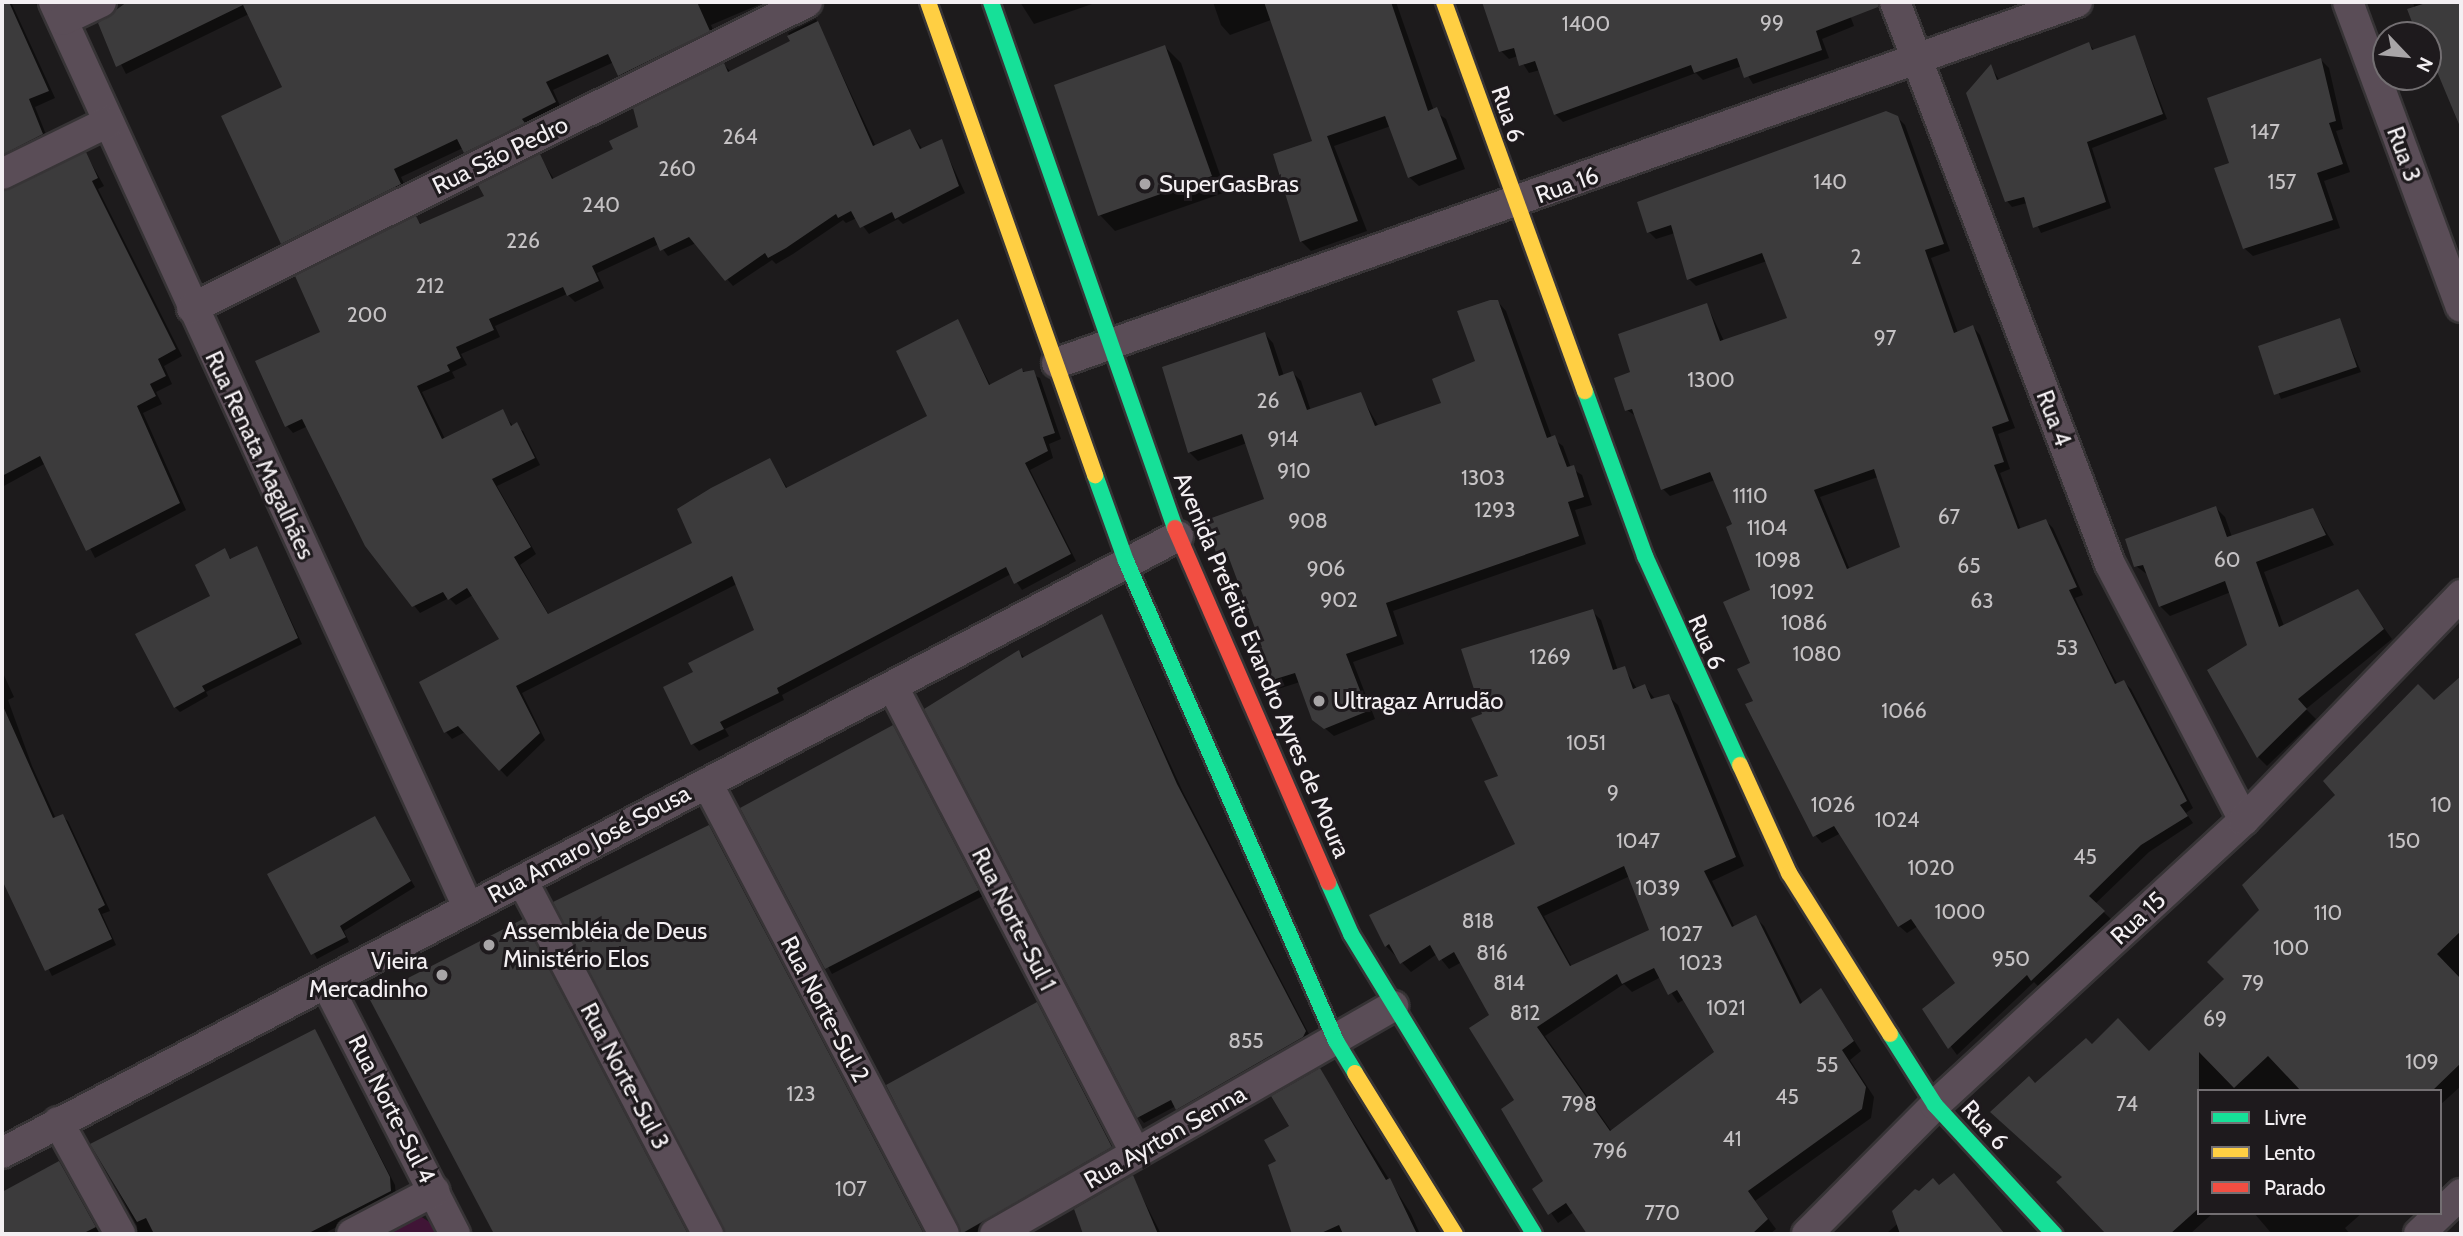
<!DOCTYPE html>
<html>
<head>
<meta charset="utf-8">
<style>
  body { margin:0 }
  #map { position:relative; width:2463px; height:1236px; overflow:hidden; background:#1d1b1c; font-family:Cabin,sans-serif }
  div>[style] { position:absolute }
  .green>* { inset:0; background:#401536 }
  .shadow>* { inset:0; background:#0007 }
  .building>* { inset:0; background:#3c3b3c }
  .roads { filter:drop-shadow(2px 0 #373436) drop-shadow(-2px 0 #373436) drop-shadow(0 2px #373436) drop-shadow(0 -2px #373436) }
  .street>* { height:30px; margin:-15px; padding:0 15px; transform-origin:15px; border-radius:15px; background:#5a4d57 }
  .fast>* { height:16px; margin:-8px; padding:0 8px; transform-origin:8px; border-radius:8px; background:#16e098 }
  .slow>* { height:16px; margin:-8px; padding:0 8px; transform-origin:8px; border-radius:8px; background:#ffcf43 }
  .jam>* { height:16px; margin:-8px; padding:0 8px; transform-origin:8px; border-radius:8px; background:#f24e42 }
  .dots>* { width:19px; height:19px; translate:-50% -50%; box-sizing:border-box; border:4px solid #1e1a1d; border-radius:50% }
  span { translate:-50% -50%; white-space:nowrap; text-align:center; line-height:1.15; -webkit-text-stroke:6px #1e1a1d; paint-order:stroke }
  .number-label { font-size:21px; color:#c5c2c4 }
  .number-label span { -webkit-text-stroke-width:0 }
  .street-label { font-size:24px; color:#f3eff2 }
  .poi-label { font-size:24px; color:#f3eff2 }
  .left { translate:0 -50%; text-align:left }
  .right { translate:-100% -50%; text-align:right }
  .frame { position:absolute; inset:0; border:4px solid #f3eff2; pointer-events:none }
  .legend { position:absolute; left:2197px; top:1089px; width:245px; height:126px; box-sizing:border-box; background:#1e1a1d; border:2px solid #736f72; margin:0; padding:9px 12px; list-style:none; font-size:21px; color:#f3eff2 }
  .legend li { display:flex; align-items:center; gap:14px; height:35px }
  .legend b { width:35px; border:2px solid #736f72 }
  .north { position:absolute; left:2372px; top:21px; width:70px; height:70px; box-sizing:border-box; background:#1e1a1d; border:2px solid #736f72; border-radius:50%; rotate:116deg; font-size:19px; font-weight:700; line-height:28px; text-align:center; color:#f3eff2 }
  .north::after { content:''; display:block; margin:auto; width:24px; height:32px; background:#a8a5a7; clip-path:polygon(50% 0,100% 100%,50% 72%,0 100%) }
</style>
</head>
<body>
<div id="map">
  <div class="green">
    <i style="clip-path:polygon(417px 1214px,434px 1225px,439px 1234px,380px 1234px)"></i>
  </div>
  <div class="shadow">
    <i style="clip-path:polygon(2px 2px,11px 2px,55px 98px,35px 107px,49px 142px,2px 165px)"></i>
    <i style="clip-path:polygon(131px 2px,765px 2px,711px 25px,717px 39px,627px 83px,614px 62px,553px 90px,562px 110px,473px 160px,463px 148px,401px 177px,408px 192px,290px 251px,283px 243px,284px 88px,249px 14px,126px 74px,100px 23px)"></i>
    <i style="clip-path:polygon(1020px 2px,1098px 2px,1034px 24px)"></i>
    <i style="clip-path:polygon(1213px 2px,1396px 2px,1434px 111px,1446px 119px,1465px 169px,1419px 186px,1409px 177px,1391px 126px,1334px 146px,1367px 231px,1311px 251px,1301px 241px,1315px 142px,1271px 20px,1230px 35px,1221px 25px)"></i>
    <i style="clip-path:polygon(1485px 2px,1845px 2px,1854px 26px,1822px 39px,1829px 58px,1753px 84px,1742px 66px,1703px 80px,1696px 73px,1563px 122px,1555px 114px,1540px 70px,1529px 73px,1518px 56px,1509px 59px,1501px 51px)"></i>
    <i style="clip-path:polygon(2413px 2px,2461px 2px,2461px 91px,2454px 93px,2442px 81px,2428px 50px,2428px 35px,2421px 35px)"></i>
    <i style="clip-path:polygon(816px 19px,876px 147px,910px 131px,923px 150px,941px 141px,965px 193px,903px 224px,898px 219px,869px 234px,857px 218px,846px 223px,843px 220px,793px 254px,776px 264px,772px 260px,733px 286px,696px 243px,668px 256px,659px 244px,597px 273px,604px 288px,575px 302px,567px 294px,495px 326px,500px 337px,461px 354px,467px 365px,452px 372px,455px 378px,422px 392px,445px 439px,502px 412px,513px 426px,523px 431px,540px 465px,497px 486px,536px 554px,520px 565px,549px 615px,695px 544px,769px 460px,788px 489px,929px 417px,957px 321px,991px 386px,1021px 370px,1040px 378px,1061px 439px,1049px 444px,1053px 458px,1030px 470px,1076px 561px,1022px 590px,1011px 574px,782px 695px,784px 700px,725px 729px,729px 736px,699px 751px,693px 744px,695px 673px,756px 631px,737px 584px,522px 693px,545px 740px,507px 777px,465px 732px,452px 739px,446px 732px,502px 640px,473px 595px,456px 605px,449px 598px,420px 613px,366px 545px,308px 426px,293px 433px,287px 426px,322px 333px,416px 218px,422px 225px,486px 197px,540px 157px,554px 179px,615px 150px,724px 65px,731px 72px,792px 42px,788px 33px)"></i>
    <i style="clip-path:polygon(2135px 37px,2167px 119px,2092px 148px,2111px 208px,2041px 233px,2027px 203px,2012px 207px,2007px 201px,1991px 67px,2000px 81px,2089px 44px,2095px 51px)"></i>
    <i style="clip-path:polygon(1165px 47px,1181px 63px,1226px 192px,1115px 231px,1100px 215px)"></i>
    <i style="clip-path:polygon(2321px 60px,2329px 68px,2343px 129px,2336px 131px,2350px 172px,2324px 181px,2340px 228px,2253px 256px,2244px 248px,2232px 164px)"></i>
    <i style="clip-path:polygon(evenodd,1897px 117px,1905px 125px,1950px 251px,1931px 258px,1958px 333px,1973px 327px,1980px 335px,2015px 428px,1998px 434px,2010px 469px,2000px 473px,2021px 530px,2046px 521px,2053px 528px,2083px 595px,2075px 598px,2103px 657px,2118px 685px,2124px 682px,2131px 689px,2193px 808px,2186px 813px,2193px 823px,2149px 852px,2095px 904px,2111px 919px,2039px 987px,2034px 982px,1957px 1055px,1924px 1010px,1958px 983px,1918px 926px,1907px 933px,1899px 926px,1841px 833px,1822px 843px,1815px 835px,1755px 702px,1752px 591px,1734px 525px,1715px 480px,1670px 496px,1663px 489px,1637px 417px,1627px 410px,1632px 373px,1707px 305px,1724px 341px,1790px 319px,1767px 261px,1696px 286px,1689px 279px,1675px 233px,1656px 239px,1649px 232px,1897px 117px,1878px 477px,1902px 548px,1850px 570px,1820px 497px,1878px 477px)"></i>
    <i style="clip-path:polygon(86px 154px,104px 186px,98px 189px,182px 356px,164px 366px,172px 384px,156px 392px,162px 404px,143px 413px,186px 510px,95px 558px,46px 463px,2px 487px,2px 191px,9px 192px)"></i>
    <i style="clip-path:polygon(1498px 302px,1506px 311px,1552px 438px,1563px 446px,1571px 468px,1582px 475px,1592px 505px,1575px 510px,1586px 544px,1393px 611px,1404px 644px,1353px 662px,1375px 719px,1334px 736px,1314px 719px,1300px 682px,1278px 689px,1270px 680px,1264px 648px,1231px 559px,1218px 552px,1267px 500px,1247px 443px,1198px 461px,1190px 453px,1164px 368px,1265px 334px,1273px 343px,1284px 376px,1293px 373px,1301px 381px,1311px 411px,1360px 394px,1379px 427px,1443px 404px,1478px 362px)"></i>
    <i style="clip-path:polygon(2339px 320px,2361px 372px,2281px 399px,2260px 347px)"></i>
    <i style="clip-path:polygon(2216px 508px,2225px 517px,2232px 537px,2313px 510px,2334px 545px,2264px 572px,2284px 626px,2357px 591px,2392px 639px,2306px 709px,2316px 719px,2267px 766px,2258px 757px,2249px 646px,2231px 592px,2170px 616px,2160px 606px,2148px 575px,2136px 566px)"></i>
    <i style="clip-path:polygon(257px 548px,302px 644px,206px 692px,208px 696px,180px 712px,175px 707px,224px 551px,232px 560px)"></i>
    <i style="clip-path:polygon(evenodd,1592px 611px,1601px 620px,1618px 671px,1624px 668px,1637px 689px,1645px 686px,1655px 699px,1668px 696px,1678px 705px,1744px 866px,1712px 881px,1735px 928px,1755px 917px,1764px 926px,1803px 1004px,1821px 990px,1861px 1051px,1850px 1060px,1874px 1097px,1871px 1118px,1755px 1201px,1776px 1229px,1770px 1234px,1591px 1234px,1574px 1212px,1558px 1223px,1535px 1190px,1545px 1182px,1492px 1016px,1462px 962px,1449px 969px,1437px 954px,1411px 972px,1386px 946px,1518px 845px,1484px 715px,1592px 611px,1630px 876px,1652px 931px,1572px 967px,1544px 916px,1630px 876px,1592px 611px,1661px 977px,1678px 1003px,1685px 999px,1716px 1052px,1612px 1132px,1545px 1036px,1624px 984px,1632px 992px,1661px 977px)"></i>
    <i style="clip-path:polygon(1102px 616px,1183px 792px,1311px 1038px,1183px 1115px,1176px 1106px,1144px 1123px,1139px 1117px,1019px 652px,1025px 658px)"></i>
    <i style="clip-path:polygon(2px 671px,14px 697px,8px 700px,32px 766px,56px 819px,62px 816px,68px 821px,110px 911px,102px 914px,116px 945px,52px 976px,2px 873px)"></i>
    <i style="clip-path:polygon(2461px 678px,2461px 1086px,2440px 1105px,2440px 1091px,2199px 1091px,2199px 1213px,2213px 1213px,2190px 1234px,2111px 1234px,2059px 1182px,2064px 1177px,2035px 1085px,2092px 1046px,2149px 1053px,2227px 979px,2261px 911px,2434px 703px)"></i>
    <i style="clip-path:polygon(893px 727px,983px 896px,832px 974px,742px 809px)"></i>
    <i style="clip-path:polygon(374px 818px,415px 887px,344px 931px,349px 942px,317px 959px,270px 874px)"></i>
    <i style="clip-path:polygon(708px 826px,714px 832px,928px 1234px,725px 1234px)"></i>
    <i style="clip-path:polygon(523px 921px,529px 928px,690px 1234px,495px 1234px,372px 999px)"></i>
    <i style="clip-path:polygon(1037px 1004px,1118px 1154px,981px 1234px,964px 1234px,888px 1086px)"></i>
    <i style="clip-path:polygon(315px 1031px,395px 1185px,396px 1197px,323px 1234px,137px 1234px,137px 1226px,93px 1145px)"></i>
    <i style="clip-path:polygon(1320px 1070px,1411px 1214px,1420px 1234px,1293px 1234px,1270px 1166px,1278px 1162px)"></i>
    <i style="clip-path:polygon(59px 1163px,101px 1234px,2px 1234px,2px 1194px)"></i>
    <i style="clip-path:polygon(1132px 1177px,1161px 1234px,1086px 1234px,1076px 1210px)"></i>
    <i style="clip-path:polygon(1963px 1185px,2005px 1234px,1886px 1234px,1939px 1187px)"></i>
    <i style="clip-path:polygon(2254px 1213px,2362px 1213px,2345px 1228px,2350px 1234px,2272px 1234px)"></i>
  </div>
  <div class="building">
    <i style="clip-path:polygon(2px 2px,9px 2px,49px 91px,29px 99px,43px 134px,2px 155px)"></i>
    <i style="clip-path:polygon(127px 2px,697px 2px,710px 31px,618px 76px,608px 54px,546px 82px,556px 102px,522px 119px,525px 123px,464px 153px,457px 139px,394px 169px,401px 184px,281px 244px,221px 116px,282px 87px,243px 5px,116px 67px,98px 23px)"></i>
    <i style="clip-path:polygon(1264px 2px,1391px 2px,1428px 111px,1437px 107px,1457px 159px,1408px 178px,1385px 116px,1316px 140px,1327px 136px,1358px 221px,1300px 242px,1273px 154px,1312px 141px)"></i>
    <i style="clip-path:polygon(1482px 2px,1878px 2px,1878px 7px,1816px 31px,1822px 50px,1744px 78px,1737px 58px,1694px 73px,1691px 65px,1554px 115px,1535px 61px,1519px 66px,1514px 48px,1499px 52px)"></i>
    <i style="clip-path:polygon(2429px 2px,2461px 2px,2461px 129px,2428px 50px,2428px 35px,2417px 35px,2407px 9px)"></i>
    <i style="clip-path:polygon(818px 21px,873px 146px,910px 129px,920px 149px,942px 139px,959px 186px,895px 219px,892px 212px,860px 228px,851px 211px,838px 218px,836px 214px,786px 248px,768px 258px,765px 253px,725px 281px,689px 237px,660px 251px,654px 237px,592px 266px,599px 281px,567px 296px,563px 287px,489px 319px,494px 330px,456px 347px,461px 358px,447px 365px,450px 371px,417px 386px,442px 439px,503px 409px,511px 426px,517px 422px,535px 458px,492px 479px,531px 547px,514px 557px,548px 614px,692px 543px,677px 509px,711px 488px,770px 458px,786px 488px,927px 416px,896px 351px,958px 319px,989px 385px,1022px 368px,1023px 372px,1034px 370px,1055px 433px,1043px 437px,1048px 451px,1025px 463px,1071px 554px,1014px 584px,1006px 567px,777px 688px,779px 693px,720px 722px,724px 729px,691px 745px,663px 687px,693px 672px,688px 663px,754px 630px,732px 576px,516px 686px,540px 733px,499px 771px,458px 726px,444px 733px,419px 682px,499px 639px,467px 588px,448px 600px,443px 592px,412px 607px,365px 546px,302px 419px,285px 427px,255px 361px,320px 332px,295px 276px,416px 216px,420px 224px,484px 196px,478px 185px,540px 154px,552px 179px,613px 149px,609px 141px,638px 127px,633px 108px,724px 63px,728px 72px,790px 41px,787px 36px)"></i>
    <i style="clip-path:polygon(2135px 35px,2163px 114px,2087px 142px,2106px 202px,2033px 228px,2024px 197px,2005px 202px,1966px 93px,1991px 64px,1997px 80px,2089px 42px,2092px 50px)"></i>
    <i style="clip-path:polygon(1165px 45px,1212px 176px,1098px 216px,1054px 85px)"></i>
    <i style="clip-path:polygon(2321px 58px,2336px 121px,2329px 123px,2343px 164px,2317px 173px,2333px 220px,2243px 249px,2214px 168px,2229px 163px,2207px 98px)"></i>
    <i style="clip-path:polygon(evenodd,1886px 111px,1898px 116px,1944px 244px,1925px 250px,1954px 333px,1973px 325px,2009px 421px,1992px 427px,2004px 462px,1994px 465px,2018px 529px,2046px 519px,2077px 587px,2069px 590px,2097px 647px,2115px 684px,2124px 680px,2187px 801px,2180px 805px,2188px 816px,2141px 845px,2089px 896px,2105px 911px,2031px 981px,2027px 975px,1948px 1049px,1922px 1009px,1955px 983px,1911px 919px,1898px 927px,1834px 826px,1813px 837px,1745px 704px,1753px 701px,1737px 669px,1750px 663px,1723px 602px,1750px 590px,1726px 527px,1732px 524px,1710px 472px,1661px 490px,1632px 409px,1625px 411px,1614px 378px,1630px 372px,1618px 334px,1707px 303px,1720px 341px,1787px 318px,1762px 253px,1687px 280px,1671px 225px,1647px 233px,1637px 202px,1886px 111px,1874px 469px,1900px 547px,1847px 569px,1814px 490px,1874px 469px)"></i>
    <i style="clip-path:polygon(86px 152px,98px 178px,92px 181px,176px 349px,158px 359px,166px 376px,150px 384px,156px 396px,137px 406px,180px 503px,86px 551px,40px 456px,2px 476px,2px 191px)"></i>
    <i style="clip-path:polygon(1490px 300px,1498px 300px,1547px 438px,1555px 435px,1567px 467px,1574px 465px,1584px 497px,1568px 502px,1579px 536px,1386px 603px,1397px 636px,1346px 654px,1368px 711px,1324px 729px,1312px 720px,1295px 673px,1269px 681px,1258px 648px,1262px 647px,1226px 550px,1216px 553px,1206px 520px,1264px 499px,1242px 434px,1188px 453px,1162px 367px,1265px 332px,1279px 376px,1293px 371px,1307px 410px,1361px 392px,1375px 426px,1441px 403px,1432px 379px,1475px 361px,1457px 311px)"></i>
    <i style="clip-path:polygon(2340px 318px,2357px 367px,2274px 395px,2258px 346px)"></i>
    <i style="clip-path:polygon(2216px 506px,2227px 537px,2313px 508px,2326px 535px,2256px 562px,2279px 627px,2358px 589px,2384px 629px,2298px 699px,2307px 709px,2257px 758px,2207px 670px,2247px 645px,2225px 581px,2159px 607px,2143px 565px,2134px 567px,2125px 539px)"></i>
    <i style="clip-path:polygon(257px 546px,298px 638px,202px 686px,205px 691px,174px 708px,135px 634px,210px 596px,195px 565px,225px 548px,230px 559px)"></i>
    <i style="clip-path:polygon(evenodd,1593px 609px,1613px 670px,1625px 666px,1633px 689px,1645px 684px,1651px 699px,1669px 694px,1736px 857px,1704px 871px,1732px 927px,1756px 915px,1800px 1004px,1821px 988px,1854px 1041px,1842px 1050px,1866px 1087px,1862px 1109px,1748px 1191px,1768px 1219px,1752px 1234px,1587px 1234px,1566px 1203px,1548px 1215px,1532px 1189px,1543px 1181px,1501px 1109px,1514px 1100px,1469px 1028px,1489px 1015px,1454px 952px,1439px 961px,1430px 945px,1400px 964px,1389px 944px,1385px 947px,1369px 915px,1515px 844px,1484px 781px,1498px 776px,1471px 718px,1482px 714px,1461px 649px,1593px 609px,1624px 866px,1649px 930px,1570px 966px,1537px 907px,1624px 866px,1593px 609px,1654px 968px,1668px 995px,1677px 990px,1714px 1052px,1610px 1131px,1537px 1027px,1617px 974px,1622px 984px,1654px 968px)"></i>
    <i style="clip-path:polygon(1102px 614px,1177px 784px,1306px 1031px,1303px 1037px,1176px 1110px,1171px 1100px,1137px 1118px,924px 709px,1019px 650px,1022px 658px)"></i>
    <i style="clip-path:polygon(2461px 676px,2461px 931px,2437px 954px,2461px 979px,2461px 1063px,2432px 1091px,2301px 1091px,2268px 1056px,2234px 1088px,2199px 1052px,2199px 1208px,2170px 1234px,2106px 1234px,2056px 1182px,2062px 1177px,1990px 1112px,2029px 1076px,2035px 1083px,2086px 1038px,2092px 1044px,2118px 1018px,2149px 1051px,2224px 979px,2207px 962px,2259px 910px,2242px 885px,2335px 795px,2323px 781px,2418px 684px,2434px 700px)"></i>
    <i style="clip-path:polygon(2px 704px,53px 818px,63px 814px,105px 905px,98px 909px,112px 939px,45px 971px,2px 880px)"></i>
    <i style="clip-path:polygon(893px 725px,979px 890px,825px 969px,740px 808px)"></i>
    <i style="clip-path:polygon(375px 816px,411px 881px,340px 926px,346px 937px,311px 955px,267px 874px)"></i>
    <i style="clip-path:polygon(709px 825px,924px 1234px,725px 1234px,553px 902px)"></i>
    <i style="clip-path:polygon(523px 919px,688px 1234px,494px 1234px,369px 998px)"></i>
    <i style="clip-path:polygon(1037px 1002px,1112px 1147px,961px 1234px,886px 1085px)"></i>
    <i style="clip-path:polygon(315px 1029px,390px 1177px,391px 1191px,307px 1234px,154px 1234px,146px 1218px,137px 1222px,90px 1144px)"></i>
    <i style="clip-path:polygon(1320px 1068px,1386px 1180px,1390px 1178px,1417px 1234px,1343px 1234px,1339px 1225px,1319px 1234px,1292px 1234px,1268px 1165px,1276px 1161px,1264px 1140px,1289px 1126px,1271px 1096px)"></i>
    <i style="clip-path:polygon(59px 1161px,96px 1227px,82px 1234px,2px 1234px,2px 1192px)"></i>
    <i style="clip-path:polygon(1954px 1173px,2005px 1234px,1900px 1234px,1892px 1211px,1915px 1189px,1919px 1191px,1933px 1178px,1939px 1185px)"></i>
    <i style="clip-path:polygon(1133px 1175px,1158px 1234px,1083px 1234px,1074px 1209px)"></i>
  </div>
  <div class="roads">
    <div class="street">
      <i style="left:54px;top:2px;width:995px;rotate:65.42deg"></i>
      <i style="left:1895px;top:2px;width:602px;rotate:69.07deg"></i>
      <i style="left:2110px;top:564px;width:289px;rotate:62.4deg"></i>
      <i style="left:2348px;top:2px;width:325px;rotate:69.7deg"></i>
      <i style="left:63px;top:20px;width:42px;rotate:-25.3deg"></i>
      <i style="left:2px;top:174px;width:118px;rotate:-26.1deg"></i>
      <i style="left:192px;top:308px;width:687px;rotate:-26.45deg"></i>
      <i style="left:1057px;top:363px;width:1082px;rotate:-19.49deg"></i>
      <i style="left:893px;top:687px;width:524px;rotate:62.51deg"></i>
      <i style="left:707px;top:783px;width:509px;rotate:62.28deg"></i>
      <i style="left:523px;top:882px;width:398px;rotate:62.3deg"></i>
      <i style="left:327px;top:985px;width:280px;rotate:62.8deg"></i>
      <i style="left:58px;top:1122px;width:128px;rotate:61deg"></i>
      <i style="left:2px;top:1153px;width:1328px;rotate:-27.68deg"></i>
      <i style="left:352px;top:1234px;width:93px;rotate:-27.7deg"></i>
      <i style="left:995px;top:1234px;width:459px;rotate:-29.8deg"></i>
      <i style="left:1807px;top:1234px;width:182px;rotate:-45.2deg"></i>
      <i style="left:1935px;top:1105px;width:420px;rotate:-42.7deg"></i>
      <i style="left:2244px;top:820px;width:313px;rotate:-46deg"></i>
      <i style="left:2419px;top:1234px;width:58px;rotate:-43.6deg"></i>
    </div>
    <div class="fast">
      <i style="left:991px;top:2px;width:557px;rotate:70.72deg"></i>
      <i style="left:1585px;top:391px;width:176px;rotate:70deg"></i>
      <i style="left:1645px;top:556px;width:230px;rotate:65.6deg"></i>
      <i style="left:1095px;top:475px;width:91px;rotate:70.2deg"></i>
      <i style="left:1126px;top:561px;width:524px;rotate:66.37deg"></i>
      <i style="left:1336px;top:1041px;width:37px;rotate:59deg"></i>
      <i style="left:1328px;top:882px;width:57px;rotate:66.1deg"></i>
      <i style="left:1351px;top:934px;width:351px;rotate:58.6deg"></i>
      <i style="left:1890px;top:1034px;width:84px;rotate:57.6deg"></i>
      <i style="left:1935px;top:1105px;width:176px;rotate:47.3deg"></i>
    </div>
    <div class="slow">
      <i style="left:928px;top:2px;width:502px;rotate:70.55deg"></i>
      <i style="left:1444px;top:2px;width:414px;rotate:70.1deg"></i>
      <i style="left:1740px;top:765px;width:119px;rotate:65.6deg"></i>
      <i style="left:1789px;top:873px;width:190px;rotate:57.9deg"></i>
      <i style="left:1355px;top:1073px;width:190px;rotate:58.2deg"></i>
    </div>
    <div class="jam">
      <i style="left:1175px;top:528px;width:386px;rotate:66.6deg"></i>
    </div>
  </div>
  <div class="dots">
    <i style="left:1145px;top:184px;background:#a8a5a7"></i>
    <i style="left:1319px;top:701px;background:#a8a5a7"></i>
    <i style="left:489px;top:945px;background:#a8a5a7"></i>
    <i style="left:442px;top:975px;background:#a8a5a7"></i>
  </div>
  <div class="number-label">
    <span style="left:1772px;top:23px">99</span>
    <span style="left:1586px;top:24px">1400</span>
    <span style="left:2265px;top:132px">147</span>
    <span style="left:740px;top:137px">264</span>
    <span style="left:677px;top:169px">260</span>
    <span style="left:1830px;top:182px">140</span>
    <span style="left:2282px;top:182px">157</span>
    <span style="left:601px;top:205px">240</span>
    <span style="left:523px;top:241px">226</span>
    <span style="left:1856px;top:257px">2</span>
    <span style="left:430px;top:286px">212</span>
    <span style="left:367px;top:315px">200</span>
    <span style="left:1885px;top:338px">97</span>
    <span style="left:1711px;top:380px">1300</span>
    <span style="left:1268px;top:401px">26</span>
    <span style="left:1283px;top:439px">914</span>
    <span style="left:1294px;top:471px">910</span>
    <span style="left:1483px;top:478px">1303</span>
    <span style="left:1750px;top:496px">1110</span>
    <span style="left:1495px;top:510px">1293</span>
    <span style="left:1949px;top:517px">67</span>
    <span style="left:1308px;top:521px">908</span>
    <span style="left:1767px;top:528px">1104</span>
    <span style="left:1778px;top:560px">1098</span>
    <span style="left:2227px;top:560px">60</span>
    <span style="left:1969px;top:566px">65</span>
    <span style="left:1326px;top:569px">906</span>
    <span style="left:1792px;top:592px">1092</span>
    <span style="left:1339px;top:600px">902</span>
    <span style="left:1982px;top:601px">63</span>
    <span style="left:1804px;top:623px">1086</span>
    <span style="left:2067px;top:648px">53</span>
    <span style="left:1817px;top:654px">1080</span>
    <span style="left:1550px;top:657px">1269</span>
    <span style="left:1904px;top:711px">1066</span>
    <span style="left:1586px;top:743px">1051</span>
    <span style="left:1613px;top:793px">9</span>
    <span style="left:1833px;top:805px">1026</span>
    <span style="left:2441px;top:805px">10</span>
    <span style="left:1897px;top:820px">1024</span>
    <span style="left:1638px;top:841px">1047</span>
    <span style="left:2404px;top:841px">150</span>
    <span style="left:2085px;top:857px">45</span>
    <span style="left:1931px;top:868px">1020</span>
    <span style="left:1658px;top:888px">1039</span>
    <span style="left:1960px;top:912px">1000</span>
    <span style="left:2328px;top:913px">110</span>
    <span style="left:1478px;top:921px">818</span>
    <span style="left:1681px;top:934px">1027</span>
    <span style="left:2291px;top:948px">100</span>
    <span style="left:1492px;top:953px">816</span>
    <span style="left:2011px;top:959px">950</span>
    <span style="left:1701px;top:963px">1023</span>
    <span style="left:1509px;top:983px">814</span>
    <span style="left:2253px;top:983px">79</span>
    <span style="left:1726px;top:1008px">1021</span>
    <span style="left:1525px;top:1013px">812</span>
    <span style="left:2215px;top:1019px">69</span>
    <span style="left:1246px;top:1041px">855</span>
    <span style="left:2422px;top:1062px">109</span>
    <span style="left:1827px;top:1065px">55</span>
    <span style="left:801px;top:1094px">123</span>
    <span style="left:1787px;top:1097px">45</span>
    <span style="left:1579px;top:1104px">798</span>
    <span style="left:2127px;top:1104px">74</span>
    <span style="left:1732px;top:1139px">41</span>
    <span style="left:1610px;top:1151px">796</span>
    <span style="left:851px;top:1189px">107</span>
    <span style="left:1662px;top:1213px">770</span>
  </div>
  <div class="street-label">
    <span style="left:1508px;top:114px;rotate:71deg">Rua 6</span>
    <span style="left:2404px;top:154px;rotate:70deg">Rua 3</span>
    <span style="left:500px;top:155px;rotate:-26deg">Rua São Pedro</span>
    <span style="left:1567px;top:185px;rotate:-20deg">Rua 16</span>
    <span style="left:2054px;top:418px;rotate:69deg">Rua 4</span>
    <span style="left:260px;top:455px;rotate:65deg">Rua Renata Magalhães</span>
    <span style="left:1707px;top:642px;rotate:66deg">Rua 6</span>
    <span style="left:1262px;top:665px;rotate:67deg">Avenida Prefeito Evandro Ayres de Moura</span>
    <span style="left:589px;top:844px;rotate:-28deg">Rua Amaro José Sousa</span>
    <span style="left:2138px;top:918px;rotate:-43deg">Rua 15</span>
    <span style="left:1014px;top:919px;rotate:63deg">Rua Norte-Sul 1</span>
    <span style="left:825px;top:1009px;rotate:62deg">Rua Norte-Sul 2</span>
    <span style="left:625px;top:1076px;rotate:62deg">Rua Norte-Sul 3</span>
    <span style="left:392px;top:1109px;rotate:63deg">Rua Norte-Sul 4</span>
    <span style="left:1985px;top:1125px;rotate:48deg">Rua 6</span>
    <span style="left:1165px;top:1137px;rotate:-30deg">Rua Ayrton Senna</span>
  </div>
  <div class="poi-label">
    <span class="left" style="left:1159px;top:184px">SuperGasBras</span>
    <span class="left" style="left:1333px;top:701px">Ultragaz Arrudão</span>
    <span class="left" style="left:503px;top:945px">Assembléia de Deus<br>Ministério Elos</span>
    <span class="right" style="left:428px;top:975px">Vieira<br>Mercadinho</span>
  </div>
  <div class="frame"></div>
  <ul class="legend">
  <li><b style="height:9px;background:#16e098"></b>Livre</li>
  <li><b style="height:9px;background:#ffcf43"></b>Lento</li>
  <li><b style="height:9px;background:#f24e42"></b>Parado</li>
  </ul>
  <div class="north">N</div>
</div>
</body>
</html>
